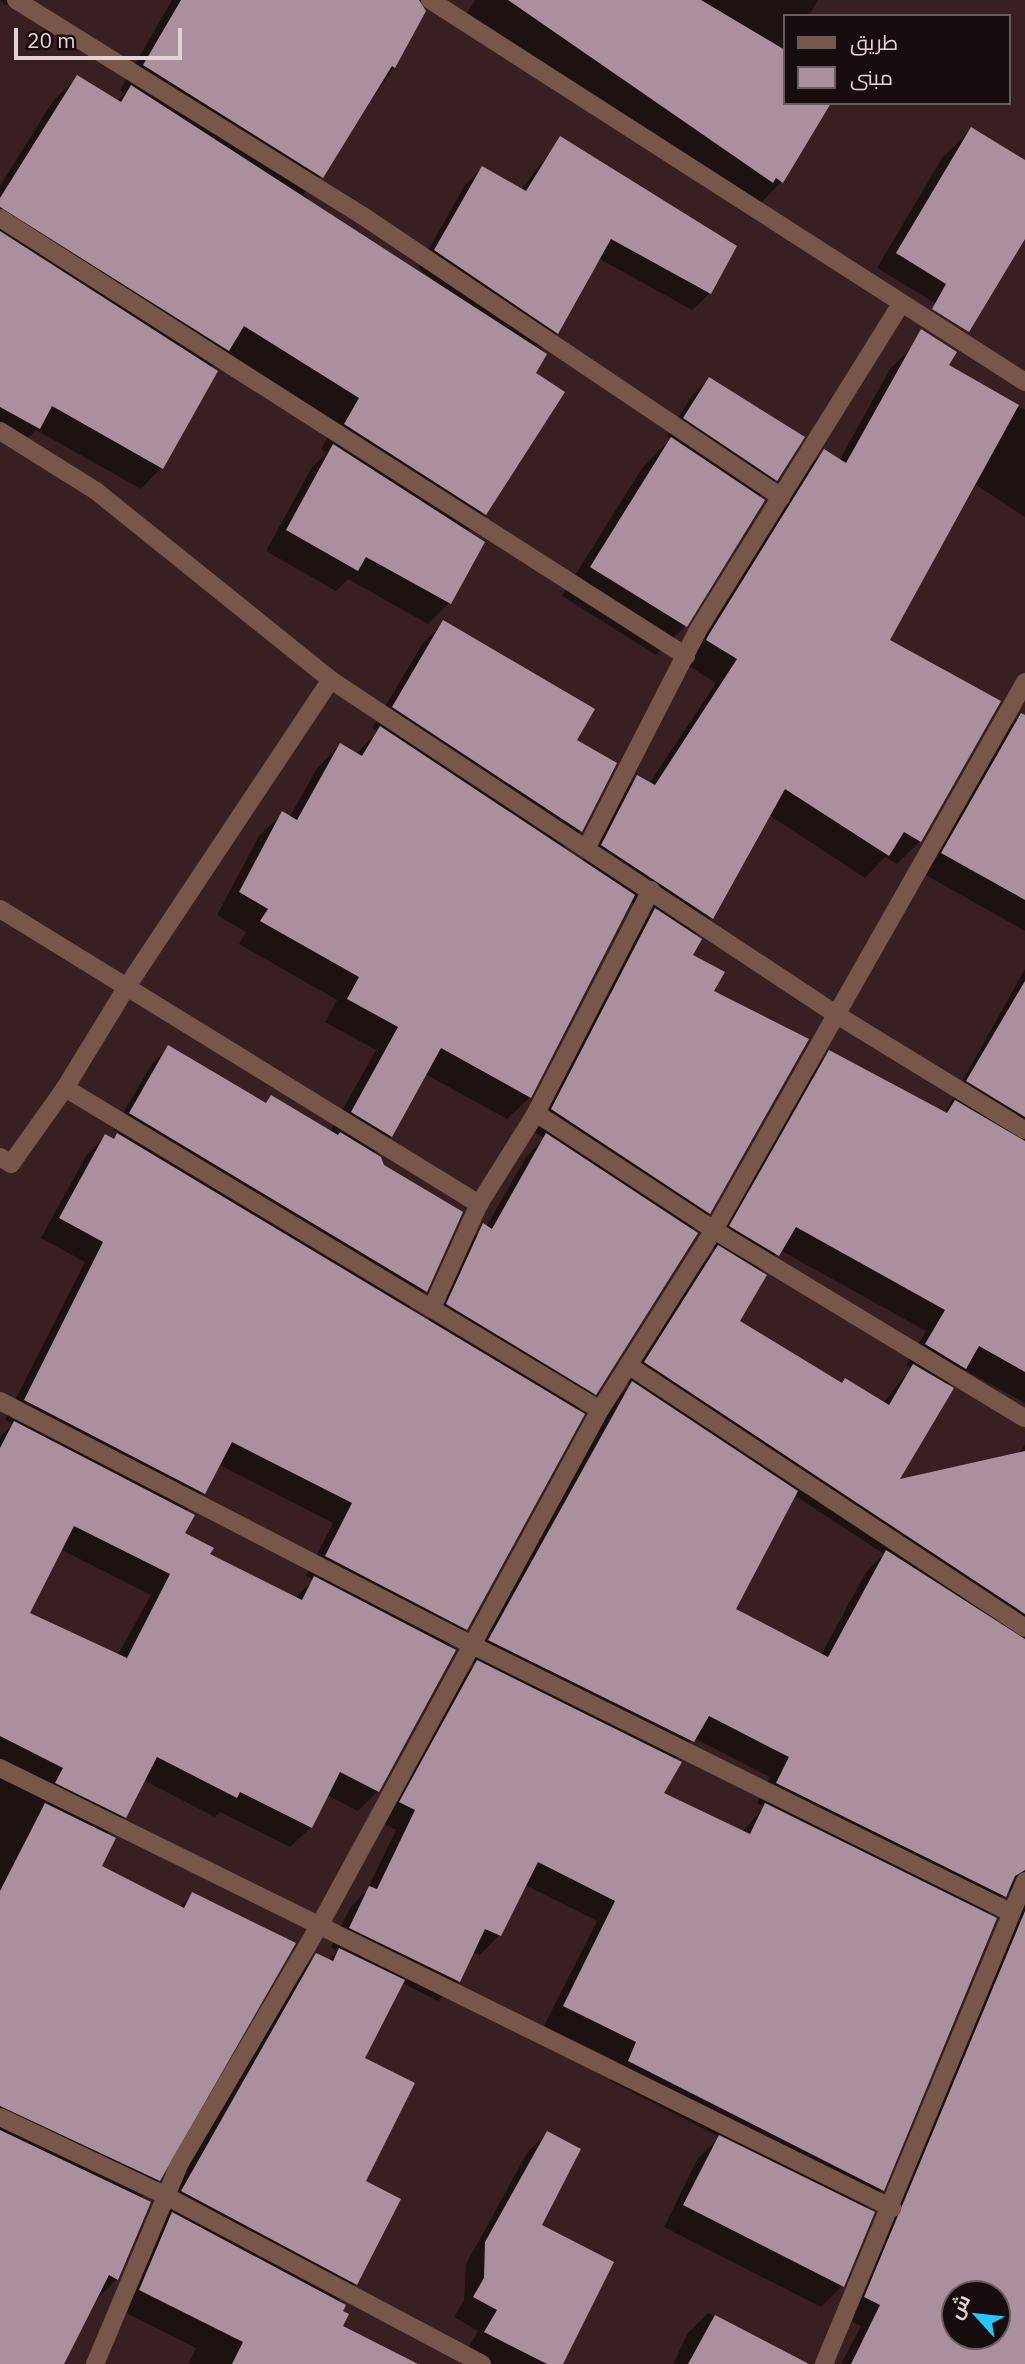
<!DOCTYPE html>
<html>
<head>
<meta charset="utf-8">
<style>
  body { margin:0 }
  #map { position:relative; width:1025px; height:2364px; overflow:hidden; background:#382022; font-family:"IBM Plex Sans",Cairo,sans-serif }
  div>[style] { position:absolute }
  .shadow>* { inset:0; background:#0007 }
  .building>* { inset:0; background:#aa909d }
  .street>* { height:18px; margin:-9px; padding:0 9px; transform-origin:9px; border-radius:9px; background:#775749 }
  span { translate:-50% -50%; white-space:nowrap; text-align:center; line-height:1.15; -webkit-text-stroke:7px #180d0e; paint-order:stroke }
  .legend { position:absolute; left:783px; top:14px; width:228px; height:91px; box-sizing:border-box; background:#180d0e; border:2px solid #6a5c5d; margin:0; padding:9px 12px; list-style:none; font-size:21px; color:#e4d3d4 }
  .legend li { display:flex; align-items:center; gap:14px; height:35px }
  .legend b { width:35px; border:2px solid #6a5c5d }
  .north { position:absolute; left:941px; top:2280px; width:70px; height:70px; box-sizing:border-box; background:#180d0e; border:2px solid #6a5c5d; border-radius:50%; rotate:297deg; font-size:19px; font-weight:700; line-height:28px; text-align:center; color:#e4d3d4 }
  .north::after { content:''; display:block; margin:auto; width:24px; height:32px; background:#27c8ff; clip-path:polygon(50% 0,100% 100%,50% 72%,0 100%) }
  .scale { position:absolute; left:14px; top:28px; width:168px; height:32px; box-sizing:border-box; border:4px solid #e4d3d4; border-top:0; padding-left:9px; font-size:21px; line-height:24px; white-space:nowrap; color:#e4d3d4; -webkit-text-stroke:5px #180d0e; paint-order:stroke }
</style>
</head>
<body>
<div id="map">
  <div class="shadow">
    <i style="clip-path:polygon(0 0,12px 0,6px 6px)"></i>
    <i style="clip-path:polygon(172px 0,364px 0,394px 67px,321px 176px,303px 194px,308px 197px,306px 201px,453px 296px,418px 268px,465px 185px,482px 168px,521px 190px,560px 139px,710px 293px,692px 310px,598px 258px,557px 333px,539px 350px,484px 513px,466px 532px,449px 603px,428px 624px,348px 579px,336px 591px,266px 551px,312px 467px,327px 453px,321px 449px,336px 422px,225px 353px,210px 368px,161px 468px,141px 489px,36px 430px,17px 449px,0 439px,0 186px,53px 101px,77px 77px,117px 101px,125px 94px,120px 90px)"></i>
    <i style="clip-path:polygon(475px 0,818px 0,809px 16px,785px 16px,782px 181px,759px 205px,748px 205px,518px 46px,513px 51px,462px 21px)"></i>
    <i style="clip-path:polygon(971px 129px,1025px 162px,1025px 236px,963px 320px,877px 268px,942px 158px)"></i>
    <i style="clip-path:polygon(evenodd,913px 346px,1025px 410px,1025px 517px,976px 485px,888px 640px,920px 841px,897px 864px,885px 857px,865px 878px,769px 815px,711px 918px,694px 936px,690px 956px,712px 992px,709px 1213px,691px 1231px,595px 1393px,577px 1411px,466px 1629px,448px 1647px,378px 1791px,358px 1811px,327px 1795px,311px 1827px,290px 1847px,220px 1812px,215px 1817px,143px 1780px,125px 1817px,106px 1835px,99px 1867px,179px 1908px,192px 1894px,159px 2180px,140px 2198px,117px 2279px,97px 2299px,62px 2364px,0 2364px,0 1437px,13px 1424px,5px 1420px,85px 1262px,41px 1238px,86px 1156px,105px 1136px,112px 1140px,119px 1133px,113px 1130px,152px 1064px,168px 1048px,265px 1104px,330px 1132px,376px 1050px,325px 1022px,337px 1000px,239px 944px,246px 932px,217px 915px,259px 836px,282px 814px,289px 818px,317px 768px,340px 745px,356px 754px,377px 732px,372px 728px,423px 643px,444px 622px,575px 740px,615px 764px,580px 831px,563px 849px,582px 862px,614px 800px,637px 777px,649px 784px,716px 683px,684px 663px,801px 474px,824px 452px,839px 461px,890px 369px,913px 346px,630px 902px,650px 915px,634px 931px,531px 1130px,544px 1138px,526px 1157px,486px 1227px,462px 1246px,428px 1322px,407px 1309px,425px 1291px,461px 1212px,383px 1166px,373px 1154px,391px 1136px,425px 1074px,507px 1119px,530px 1097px,630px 902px,913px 346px,218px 1464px,333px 1523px,306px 1576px,313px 1580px,295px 1598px,208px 1555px,183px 1534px,185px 1512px,204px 1493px,218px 1464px,913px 346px,60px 1549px,151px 1595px,116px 1658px,27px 1613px,60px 1549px)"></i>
    <i style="clip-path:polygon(709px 379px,776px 480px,758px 498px,763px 501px,685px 626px,656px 655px,562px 596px,642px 468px,671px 439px,667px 436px,691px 397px)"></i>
    <i style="clip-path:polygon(1021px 715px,1025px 717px,1025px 931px,922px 873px,1001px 735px)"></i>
    <i style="clip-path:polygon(evenodd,1025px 969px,1025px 1403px,963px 1369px,946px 1386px,896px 1482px,1019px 1454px,1025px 1444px,1025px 2364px,841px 2364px,861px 2326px,845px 2318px,1015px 1895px,1008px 1889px,986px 1915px,995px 1919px,882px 2190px,864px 2209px,842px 2286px,821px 2307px,664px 2227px,698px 2158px,720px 2137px,610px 2081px,618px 2062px,544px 2026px,597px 1921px,525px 1885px,499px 1935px,480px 1955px,472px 1952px,458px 1981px,438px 2001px,402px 1983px,363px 2059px,363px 2182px,355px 2284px,337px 2302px,341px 2327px,414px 2364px,189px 2364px,196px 2348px,120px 2310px,152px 2234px,165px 2221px,157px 2216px,292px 1980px,317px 1955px,328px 1961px,338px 1951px,331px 1947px,350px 1908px,367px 1890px,396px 1830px,381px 1822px,457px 1682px,476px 1664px,469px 1661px,612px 1403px,630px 1386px,625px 1383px,698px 1268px,716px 1250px,710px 1247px,809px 1072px,830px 1052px,944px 1114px,1025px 969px,780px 1250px,926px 1331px,906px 1365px,911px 1368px,883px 1403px,841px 1384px,737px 1322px,759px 1273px,780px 1250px,1025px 969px,794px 1495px,884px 1554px,866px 1572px,821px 1655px,733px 1610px,794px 1495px,1025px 969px,694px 1738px,770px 1777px,757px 1803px,764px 1807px,742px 1832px,662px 1794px,674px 1760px,694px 1738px,1025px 969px,955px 2294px,997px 2294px,997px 2336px,955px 2336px,955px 2294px)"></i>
    <i style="clip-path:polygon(547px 2133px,540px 2226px,561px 2364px,459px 2364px,478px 2331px,454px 2317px,464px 2300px,466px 2264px,527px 2153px)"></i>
    <i style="clip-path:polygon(708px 2313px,806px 2364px,673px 2364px,688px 2333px)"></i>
  </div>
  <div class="building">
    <i style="clip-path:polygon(181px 0,419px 0,426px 11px,395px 68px,392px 66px,323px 178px,143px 65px)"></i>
    <i style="clip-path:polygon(508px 0,701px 0,785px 50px,785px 103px,831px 103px,783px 183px,776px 178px,773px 183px)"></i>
    <i style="clip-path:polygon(77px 75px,121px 102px,131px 85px,547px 354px,536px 373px,565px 392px,486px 515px,344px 424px,359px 398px,244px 326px,229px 351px,0 207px,0 198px)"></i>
    <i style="clip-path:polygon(971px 127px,1025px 160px,1025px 239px,969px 332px,932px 309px,946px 284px,896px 253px)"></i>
    <i style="clip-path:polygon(560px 136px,737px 246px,711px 294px,611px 239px,558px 334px,434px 250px,482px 166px,526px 191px)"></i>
    <i style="clip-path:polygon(0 231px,218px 371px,163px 469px,52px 406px,40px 429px,0 407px)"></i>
    <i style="clip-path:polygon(921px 329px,957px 352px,949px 365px,1019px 405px,890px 640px,1001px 701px,921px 842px,904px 832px,889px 856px,785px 789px,713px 919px,601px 845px,637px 775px,655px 785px,737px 659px,706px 640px,708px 636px,824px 449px,846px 463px)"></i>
    <i style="clip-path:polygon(709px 377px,805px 437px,777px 481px,683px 418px)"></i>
    <i style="clip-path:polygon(671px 437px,765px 500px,687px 627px,590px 567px)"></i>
    <i style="clip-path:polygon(333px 444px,485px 542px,451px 604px,366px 557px,358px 571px,286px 530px)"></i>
    <i style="clip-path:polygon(443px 620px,595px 709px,577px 740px,617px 763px,582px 832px,392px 707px)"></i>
    <i style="clip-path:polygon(1021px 713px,1025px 715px,1025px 900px,941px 853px)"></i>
    <i style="clip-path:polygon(380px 726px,635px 895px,531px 1098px,441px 1048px,392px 1137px,351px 1112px,398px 1027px,347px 999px,359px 977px,260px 921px,268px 909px,239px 892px,282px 811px,297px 820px,340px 743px,362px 756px)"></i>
    <i style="clip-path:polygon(655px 908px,702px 939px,693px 955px,725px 972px,714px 991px,809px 1039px,710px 1214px,551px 1109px)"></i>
    <i style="clip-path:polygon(1025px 981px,1025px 1117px,966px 1081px)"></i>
    <i style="clip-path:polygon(168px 1045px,266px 1103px,271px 1095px,338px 1135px,340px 1132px,381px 1157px,384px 1165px,463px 1212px,427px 1292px,129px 1113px)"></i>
    <i style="clip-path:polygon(829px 1050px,947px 1113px,955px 1100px,1025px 1141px,1025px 1372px,979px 1346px,966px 1369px,925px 1344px,945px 1310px,796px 1227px,779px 1256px,729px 1226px)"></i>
    <i style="clip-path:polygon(117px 1133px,585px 1414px,467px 1630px,325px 1556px,352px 1503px,232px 1442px,205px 1494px,24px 1400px,103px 1242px,59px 1218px,105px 1134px,114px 1139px)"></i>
    <i style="clip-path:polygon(546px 1133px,698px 1233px,596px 1395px,446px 1304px,483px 1223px,492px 1229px)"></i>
    <i style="clip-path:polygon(718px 1245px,767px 1275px,740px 1321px,842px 1383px,845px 1378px,889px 1405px,913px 1364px,954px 1388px,900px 1479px,1025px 1451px,1025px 1614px,644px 1362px)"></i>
    <i style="clip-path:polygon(632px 1381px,798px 1491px,736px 1609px,828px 1657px,886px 1550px,1025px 1639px,1025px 1870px,1015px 1876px,1006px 1897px,776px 1783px,789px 1757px,709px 1716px,694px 1742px,488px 1640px)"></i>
    <i style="clip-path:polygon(evenodd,14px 1421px,195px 1515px,185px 1533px,214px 1548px,210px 1554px,302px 1600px,314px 1576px,456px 1650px,379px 1792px,340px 1772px,312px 1828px,240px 1792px,237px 1798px,157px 1757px,126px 1818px,55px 1783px,63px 1768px,0 1736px,0 1448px,14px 1421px,74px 1526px,170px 1574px,127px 1658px,30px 1613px,74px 1526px)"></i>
    <i style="clip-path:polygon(477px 1660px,682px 1762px,664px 1793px,750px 1834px,765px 1803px,997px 1918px,884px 2191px,628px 2061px,636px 2042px,563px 2006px,615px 1901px,538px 1862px,501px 1936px,485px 1929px,460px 1982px,349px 1928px,369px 1886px,377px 1889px,415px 1810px,399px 1802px)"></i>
    <i style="clip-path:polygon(45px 1803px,116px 1838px,102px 1866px,184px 1908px,192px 1892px,296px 1943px,160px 2181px,0 2106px,0 1891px)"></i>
    <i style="clip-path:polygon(evenodd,1025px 1911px,1025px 2364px,851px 2364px,880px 2305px,864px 2297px,1025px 1911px,955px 2294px,997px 2294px,997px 2336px,955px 2336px,955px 2294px)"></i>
    <i style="clip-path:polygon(339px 1948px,405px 1980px,365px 2058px,415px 2083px,366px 2181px,401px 2199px,357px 2285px,181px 2191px,316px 1953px,333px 1961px)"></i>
    <i style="clip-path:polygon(0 2130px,151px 2202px,118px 2280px,109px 2275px,64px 2364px,0 2364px)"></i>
    <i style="clip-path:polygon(547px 2131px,581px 2149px,542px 2225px,614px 2262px,563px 2364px,547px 2364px,484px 2332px,497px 2310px,473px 2297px,484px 2278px,485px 2242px)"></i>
    <i style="clip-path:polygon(719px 2135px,875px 2212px,844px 2287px,683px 2205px)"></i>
    <i style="clip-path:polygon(172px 2212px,346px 2305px,343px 2311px,349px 2314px,343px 2326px,418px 2364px,232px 2364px,243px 2342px,139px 2290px)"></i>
    <i style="clip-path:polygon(715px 2315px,809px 2364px,688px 2364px)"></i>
  </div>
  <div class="street">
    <i style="left:16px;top:0;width:409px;rotate:31.9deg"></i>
    <i style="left:363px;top:216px;width:504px;rotate:33.91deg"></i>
    <i style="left:430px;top:0;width:707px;rotate:32.7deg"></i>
    <i style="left:0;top:218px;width:814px;rotate:32.56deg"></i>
    <i style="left:0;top:431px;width:113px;rotate:32deg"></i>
    <i style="left:96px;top:491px;width:302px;rotate:38.8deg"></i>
    <i style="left:331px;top:680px;width:607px;rotate:33.51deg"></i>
    <i style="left:837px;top:1015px;width:220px;rotate:31.5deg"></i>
    <i style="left:587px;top:847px;width:244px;rotate:-62.9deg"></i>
    <i style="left:698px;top:630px;width:384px;rotate:-58.1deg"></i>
    <i style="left:0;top:909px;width:563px;rotate:31.63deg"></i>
    <i style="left:65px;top:1088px;width:624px;rotate:31.04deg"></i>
    <i style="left:536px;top:1113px;width:213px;rotate:33.3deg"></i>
    <i style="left:714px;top:1230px;width:363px;rotate:31.2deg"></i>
    <i style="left:0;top:1157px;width:13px;rotate:32deg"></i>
    <i style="left:11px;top:1164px;width:93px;rotate:-54.6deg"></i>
    <i style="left:65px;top:1088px;width:117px;rotate:-58.6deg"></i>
    <i style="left:126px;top:988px;width:370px;rotate:-56.4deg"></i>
    <i style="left:432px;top:1308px;width:114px;rotate:-65.7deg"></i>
    <i style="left:479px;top:1204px;width:107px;rotate:-57.9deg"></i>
    <i style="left:536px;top:1113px;width:251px;rotate:-62.7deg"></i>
    <i style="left:628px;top:1365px;width:476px;rotate:33.5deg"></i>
    <i style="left:0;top:1401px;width:529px;rotate:27.34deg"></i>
    <i style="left:470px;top:1644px;width:603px;rotate:26.4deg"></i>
    <i style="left:0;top:1768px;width:995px;rotate:26.26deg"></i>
    <i style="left:0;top:2117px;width:184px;rotate:25.4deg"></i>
    <i style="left:166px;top:2196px;width:358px;rotate:28deg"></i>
    <i style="left:95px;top:2364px;width:218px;rotate:-67.1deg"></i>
    <i style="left:180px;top:2163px;width:273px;rotate:-59.6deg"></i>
    <i style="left:318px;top:1928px;width:590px;rotate:-61.44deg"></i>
    <i style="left:600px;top:1410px;width:213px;rotate:-57.7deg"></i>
    <i style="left:714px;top:1230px;width:630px;rotate:-60.42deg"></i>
    <i style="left:824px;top:2364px;width:523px;rotate:-67.41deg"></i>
  </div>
  <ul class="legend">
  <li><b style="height:9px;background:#775749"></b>طريق</li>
  <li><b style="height:19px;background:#aa909d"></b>مبنى</li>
  </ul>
  <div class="north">ش</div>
  <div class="scale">20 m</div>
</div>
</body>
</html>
